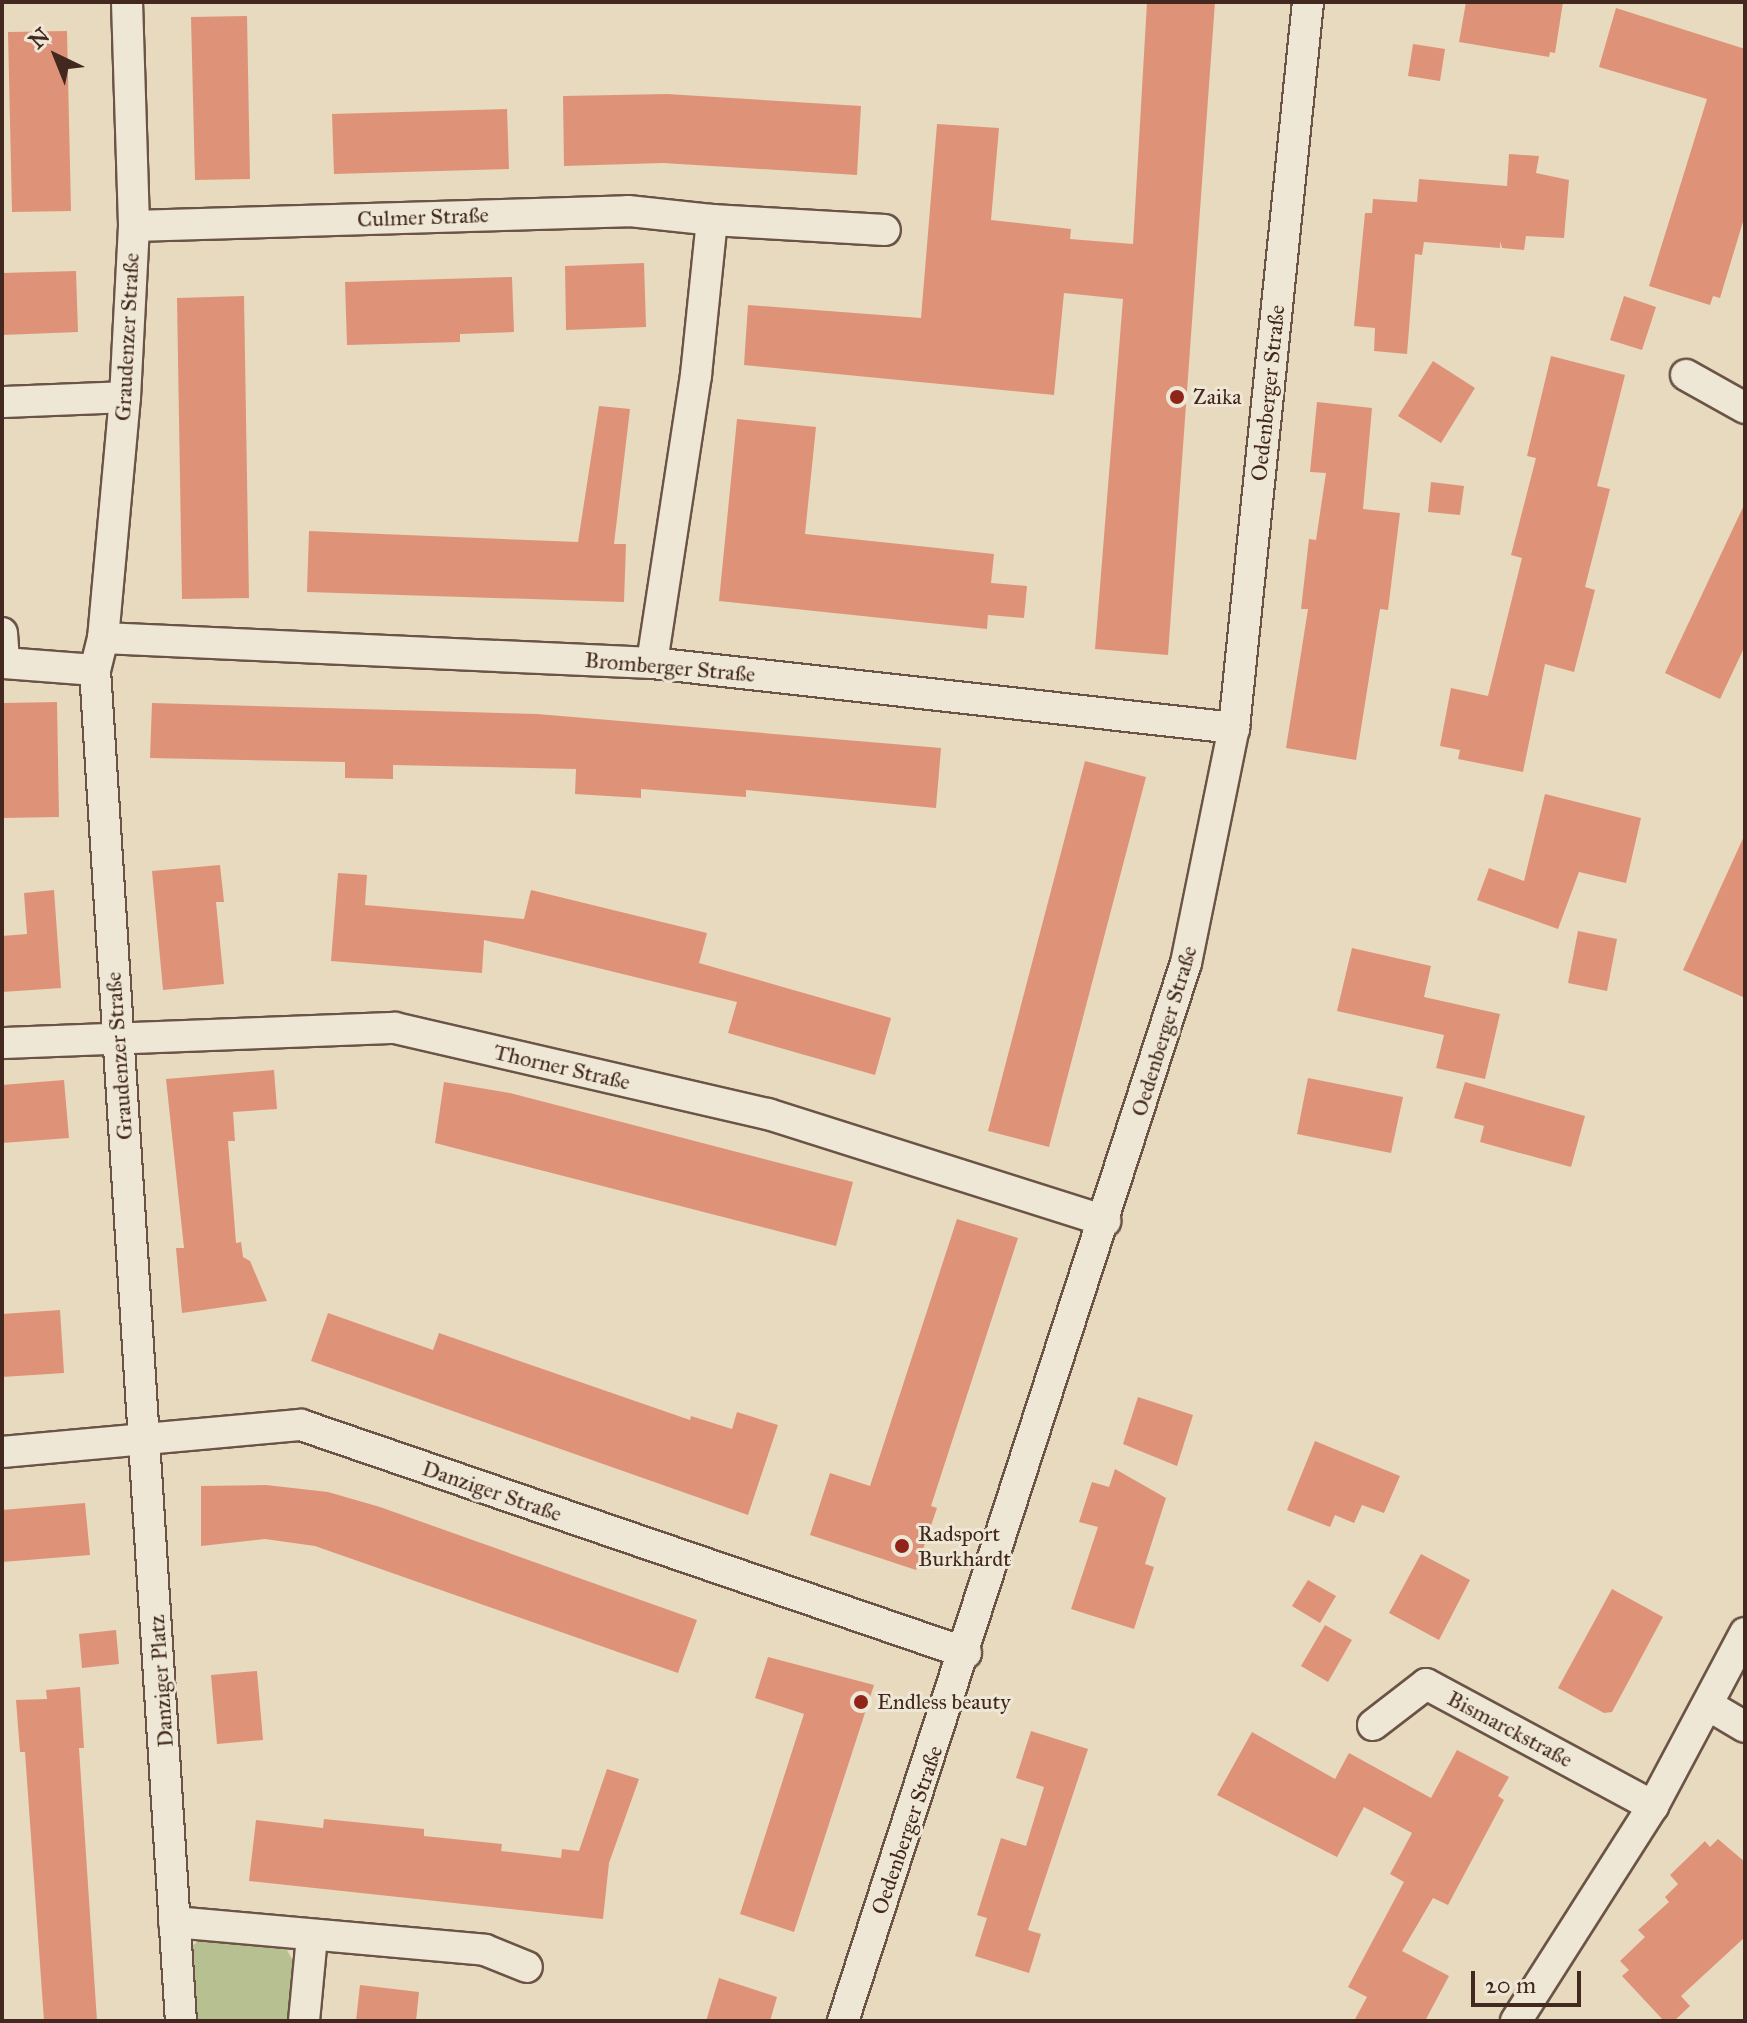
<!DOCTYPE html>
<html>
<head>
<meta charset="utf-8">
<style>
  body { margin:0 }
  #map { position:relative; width:1747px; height:2023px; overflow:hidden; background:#e7dabf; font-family:"IM FELL Great Primer",serif }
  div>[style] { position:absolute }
  .green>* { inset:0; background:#b6c091 }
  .building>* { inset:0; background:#de9378 }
  .roads { filter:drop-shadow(2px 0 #6b5446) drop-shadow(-2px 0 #6b5446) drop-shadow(0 2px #6b5446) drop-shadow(0 -2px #6b5446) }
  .minor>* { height:30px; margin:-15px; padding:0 15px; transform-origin:15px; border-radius:15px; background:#efe7d5 }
  .dots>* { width:22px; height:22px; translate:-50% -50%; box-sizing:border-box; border:4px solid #efe7d5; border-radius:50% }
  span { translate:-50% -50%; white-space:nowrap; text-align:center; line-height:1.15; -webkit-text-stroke:6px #efe7d5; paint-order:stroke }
  .street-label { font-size:22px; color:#42281e }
  .poi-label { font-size:22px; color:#42281e }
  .left { translate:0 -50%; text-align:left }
  .frame { position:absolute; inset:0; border:4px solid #42281e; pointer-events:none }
  .north { position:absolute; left:16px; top:16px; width:80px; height:80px; -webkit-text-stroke:6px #efe7d5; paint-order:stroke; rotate:317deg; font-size:22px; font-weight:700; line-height:32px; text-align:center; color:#42281e }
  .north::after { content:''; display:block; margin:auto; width:28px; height:36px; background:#42281e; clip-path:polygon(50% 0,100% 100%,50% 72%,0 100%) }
  .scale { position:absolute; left:1471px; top:1971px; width:110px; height:36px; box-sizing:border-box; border:4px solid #42281e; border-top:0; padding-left:10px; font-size:24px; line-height:28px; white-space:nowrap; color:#42281e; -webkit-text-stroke:6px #efe7d5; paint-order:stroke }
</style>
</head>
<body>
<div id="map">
  <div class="green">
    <i style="clip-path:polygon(205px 1936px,279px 1943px,287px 1950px,296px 1967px,290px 2021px,188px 2021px,187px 1950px)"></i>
  </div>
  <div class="building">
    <i style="clip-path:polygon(1147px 2px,1215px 2px,1168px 655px,1095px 649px,1123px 299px,1064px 293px,1054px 395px,744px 365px,748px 305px,921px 318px,937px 124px,999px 128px,991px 220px,1071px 229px,1070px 239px,1133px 244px)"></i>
    <i style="clip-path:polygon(1466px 2px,1563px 2px,1555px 53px,1550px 52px,1549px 57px,1459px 42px)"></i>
    <i style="clip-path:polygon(1616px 8px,1745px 49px,1745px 215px,1720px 298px,1713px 296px,1710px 305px,1649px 286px,1707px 99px,1599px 67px)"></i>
    <i style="clip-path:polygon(247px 16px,250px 179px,195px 180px,191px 17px)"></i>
    <i style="clip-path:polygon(67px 31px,71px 211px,12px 212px,8px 32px)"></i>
    <i style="clip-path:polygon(1413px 44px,1445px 49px,1440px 81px,1408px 76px)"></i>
    <i style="clip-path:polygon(667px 94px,861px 106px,857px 175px,663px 163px,564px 166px,563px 96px)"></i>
    <i style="clip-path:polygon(507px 109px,509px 169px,334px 174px,332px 114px)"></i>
    <i style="clip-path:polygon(1509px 154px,1539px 156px,1536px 173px,1569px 180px,1564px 238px,1526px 236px,1524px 250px,1502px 248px,1500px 241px,1500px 248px,1424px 242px,1422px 255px,1415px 254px,1407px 354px,1374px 351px,1375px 328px,1354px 326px,1365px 213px,1372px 213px,1373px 199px,1417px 202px,1419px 179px,1507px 186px)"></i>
    <i style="clip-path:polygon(644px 263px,646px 327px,566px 330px,565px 266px)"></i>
    <i style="clip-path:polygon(76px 271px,78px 332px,2px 335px,2px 273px)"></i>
    <i style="clip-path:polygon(512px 277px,514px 332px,460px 334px,460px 342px,347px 345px,345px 282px)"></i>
    <i style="clip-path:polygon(244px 296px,249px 598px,182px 599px,177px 298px)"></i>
    <i style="clip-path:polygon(1624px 296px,1656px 307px,1642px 350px,1610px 340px)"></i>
    <i style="clip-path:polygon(1551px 356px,1625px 375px,1597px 486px,1610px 489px,1585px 587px,1595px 590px,1574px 672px,1545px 664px,1523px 772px,1458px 759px,1460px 750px,1440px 746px,1451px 688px,1488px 696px,1522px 558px,1511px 555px,1536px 458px,1527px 456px)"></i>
    <i style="clip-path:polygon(1433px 361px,1475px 388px,1441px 443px,1398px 416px)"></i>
    <i style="clip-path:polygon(1317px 402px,1372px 408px,1363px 509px,1400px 513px,1388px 610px,1380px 609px,1356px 760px,1286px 748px,1308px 609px,1301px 609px,1309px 539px,1316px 540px,1326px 473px,1310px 472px)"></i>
    <i style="clip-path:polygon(599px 406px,630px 409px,614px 544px,626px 544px,624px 602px,307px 592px,309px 531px,578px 542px)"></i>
    <i style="clip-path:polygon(737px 419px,816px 427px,805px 534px,994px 554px,991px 583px,1027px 586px,1024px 618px,988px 615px,987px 629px,719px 601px)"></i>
    <i style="clip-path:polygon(1431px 482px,1464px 486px,1460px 515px,1428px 512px)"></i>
    <i style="clip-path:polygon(1745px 503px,1745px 646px,1720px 699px,1665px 673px)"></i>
    <i style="clip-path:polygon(57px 702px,59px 817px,2px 818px,2px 703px)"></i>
    <i style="clip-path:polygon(152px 703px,537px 714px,941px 748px,936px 808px,746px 790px,746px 797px,641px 789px,641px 798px,575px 794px,576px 769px,393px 765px,393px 779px,345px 778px,345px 762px,150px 758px)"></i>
    <i style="clip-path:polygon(1085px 761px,1146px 777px,1049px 1147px,988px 1131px)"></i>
    <i style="clip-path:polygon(1545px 794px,1641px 818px,1626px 883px,1579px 872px,1558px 929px,1477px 900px,1489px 868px,1524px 881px)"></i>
    <i style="clip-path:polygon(1745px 834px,1745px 998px,1683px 970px)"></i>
    <i style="clip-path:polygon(220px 865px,224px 902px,216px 902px,224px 984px,163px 990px,152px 871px)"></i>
    <i style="clip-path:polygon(338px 873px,367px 875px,365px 905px,524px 919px,531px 890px,707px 933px,699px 963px,891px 1018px,875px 1075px,728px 1033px,737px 1002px,484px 940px,482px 973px,331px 961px)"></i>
    <i style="clip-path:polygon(54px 890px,61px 988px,2px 992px,2px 936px,27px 934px,24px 893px)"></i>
    <i style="clip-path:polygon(1578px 931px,1617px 939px,1607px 991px,1568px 983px)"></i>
    <i style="clip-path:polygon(1352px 948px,1431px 966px,1424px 997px,1500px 1014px,1485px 1079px,1436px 1068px,1444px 1035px,1337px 1011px)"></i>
    <i style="clip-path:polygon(274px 1070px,277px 1109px,233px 1112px,235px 1141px,228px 1141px,236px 1243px,241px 1242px,243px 1257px,250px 1261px,267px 1301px,182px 1313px,176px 1248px,184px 1248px,166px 1079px)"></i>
    <i style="clip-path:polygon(1308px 1078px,1403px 1097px,1391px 1153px,1297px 1134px)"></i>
    <i style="clip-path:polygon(64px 1080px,69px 1138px,2px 1143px,2px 1085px)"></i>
    <i style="clip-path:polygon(444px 1082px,510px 1093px,853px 1182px,836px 1246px,435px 1143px)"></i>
    <i style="clip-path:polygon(1465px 1082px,1585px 1116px,1571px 1167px,1480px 1142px,1484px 1126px,1454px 1118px)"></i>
    <i style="clip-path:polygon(957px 1219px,1018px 1238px,931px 1506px,937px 1508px,916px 1570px,810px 1535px,830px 1473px,870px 1486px)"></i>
    <i style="clip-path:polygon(60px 1310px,64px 1373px,2px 1377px,2px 1314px)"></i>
    <i style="clip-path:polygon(328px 1313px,433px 1350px,439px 1333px,690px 1420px,691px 1416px,732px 1429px,737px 1412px,778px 1425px,748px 1515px,311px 1361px)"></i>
    <i style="clip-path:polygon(1138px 1397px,1193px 1415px,1177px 1466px,1123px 1444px)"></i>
    <i style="clip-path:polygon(1315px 1441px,1400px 1476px,1384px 1513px,1362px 1505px,1354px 1523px,1335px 1515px,1330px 1527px,1287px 1510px)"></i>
    <i style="clip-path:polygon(1115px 1469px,1166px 1498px,1145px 1564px,1154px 1567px,1134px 1629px,1071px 1609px,1098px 1527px,1079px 1522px,1092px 1482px,1109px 1487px)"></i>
    <i style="clip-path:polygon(266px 1485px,328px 1492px,380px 1507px,697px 1620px,678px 1673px,315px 1546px,265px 1539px,201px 1546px,201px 1486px)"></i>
    <i style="clip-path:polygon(85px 1503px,90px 1555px,2px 1562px,2px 1510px)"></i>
    <i style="clip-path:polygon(1421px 1554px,1470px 1580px,1439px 1640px,1389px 1613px)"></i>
    <i style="clip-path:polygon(1308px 1580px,1336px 1596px,1320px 1623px,1292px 1606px)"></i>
    <i style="clip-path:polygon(1612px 1589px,1663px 1617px,1612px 1712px,1604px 1713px,1558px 1688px)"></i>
    <i style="clip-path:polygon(1325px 1625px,1352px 1640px,1328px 1682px,1301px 1666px)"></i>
    <i style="clip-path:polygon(116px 1630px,119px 1664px,82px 1668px,79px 1634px)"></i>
    <i style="clip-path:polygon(768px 1657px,874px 1685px,794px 1932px,740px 1914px,804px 1714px,755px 1698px)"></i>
    <i style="clip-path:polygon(257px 1671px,263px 1740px,217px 1744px,211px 1675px)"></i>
    <i style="clip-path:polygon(80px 1687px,84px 1748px,79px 1748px,97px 2021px,44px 2021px,25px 1752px,20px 1752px,16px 1700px,47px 1699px,46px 1690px)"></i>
    <i style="clip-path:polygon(1031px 1731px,1088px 1749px,1028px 1930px,1041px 1934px,1029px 1973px,975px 1956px,987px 1918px,977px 1915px,1001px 1838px,1026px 1846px,1044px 1787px,1016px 1778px)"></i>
    <i style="clip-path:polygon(1252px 1732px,1335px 1779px,1349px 1753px,1431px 1798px,1457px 1750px,1509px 1777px,1498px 1796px,1504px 1800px,1448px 1905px,1433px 1898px,1402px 1951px,1449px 1976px,1425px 2021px,1354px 2021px,1367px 1997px,1348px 1987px,1404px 1882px,1390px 1874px,1412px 1833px,1364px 1807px,1337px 1857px,1217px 1795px)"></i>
    <i style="clip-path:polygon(607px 1769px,639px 1779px,609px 1863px,603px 1919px,249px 1881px,256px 1820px,323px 1828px,324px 1819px,424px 1829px,424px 1836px,502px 1844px,501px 1851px,561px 1858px,562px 1849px,579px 1851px)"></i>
    <i style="clip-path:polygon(1718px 1839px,1745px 1862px,1745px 1937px,1681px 1996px,1690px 2006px,1674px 2021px,1664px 2021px,1622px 1976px,1629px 1970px,1620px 1961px,1645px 1937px,1638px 1930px,1669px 1902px,1665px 1897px,1678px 1884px,1670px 1875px,1705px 1841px,1710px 1847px)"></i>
    <i style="clip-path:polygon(719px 1978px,777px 1997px,770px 2021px,706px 2021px)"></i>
    <i style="clip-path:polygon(360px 1985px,419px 1992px,416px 2021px,356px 2021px)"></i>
  </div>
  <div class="roads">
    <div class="minor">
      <i style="left:127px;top:2px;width:224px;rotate:88.2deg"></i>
      <i style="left:134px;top:226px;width:171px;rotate:93deg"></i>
      <i style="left:125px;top:397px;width:242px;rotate:95.2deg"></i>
      <i style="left:103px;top:638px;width:33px;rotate:104deg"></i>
      <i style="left:95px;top:670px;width:1354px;rotate:86.36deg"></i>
      <i style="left:712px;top:220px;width:173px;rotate:3.3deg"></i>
      <i style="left:134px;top:226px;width:494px;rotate:-1.7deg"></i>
      <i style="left:628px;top:211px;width:84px;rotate:6.1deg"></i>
      <i style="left:712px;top:220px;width:156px;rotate:95.9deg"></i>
      <i style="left:696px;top:375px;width:291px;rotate:98.7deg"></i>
      <i style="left:1686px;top:375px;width:68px;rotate:29.2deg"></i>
      <i style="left:2px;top:402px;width:123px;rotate:-2.3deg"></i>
      <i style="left:2px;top:633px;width:30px;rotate:86deg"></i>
      <i style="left:4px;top:663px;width:91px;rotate:4.4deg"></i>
      <i style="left:103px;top:638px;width:550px;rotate:2.61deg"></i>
      <i style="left:652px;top:663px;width:586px;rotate:6.37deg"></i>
      <i style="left:2px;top:1043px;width:393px;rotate:-2.2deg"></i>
      <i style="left:395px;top:1028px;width:383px;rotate:13deg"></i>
      <i style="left:768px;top:1114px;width:354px;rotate:17.6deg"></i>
      <i style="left:2px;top:1452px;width:300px;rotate:-5.2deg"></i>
      <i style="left:301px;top:1425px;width:703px;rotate:18.92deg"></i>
      <i style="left:1708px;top:1705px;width:43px;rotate:30.7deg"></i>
      <i style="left:1373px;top:1725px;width:67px;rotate:-37.7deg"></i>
      <i style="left:1426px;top:1684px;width:258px;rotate:28.3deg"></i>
      <i style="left:174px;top:1922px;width:312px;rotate:5.1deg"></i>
      <i style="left:485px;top:1950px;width:45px;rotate:22deg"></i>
      <i style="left:304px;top:2021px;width:85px;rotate:-84.6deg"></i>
      <i style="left:843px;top:2021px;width:1112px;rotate:-72.04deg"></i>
      <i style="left:1186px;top:963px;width:240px;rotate:-78.5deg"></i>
      <i style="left:1234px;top:728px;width:730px;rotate:-84.18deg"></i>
      <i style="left:1516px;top:2021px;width:255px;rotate:-57.5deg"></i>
      <i style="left:1653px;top:1806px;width:196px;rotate:-62deg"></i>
    </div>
  </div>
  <div class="dots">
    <i style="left:1177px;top:397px;background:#8f2418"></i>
    <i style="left:902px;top:1546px;background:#8f2418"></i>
    <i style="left:861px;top:1702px;background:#8f2418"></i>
  </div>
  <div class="street-label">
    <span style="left:423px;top:217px;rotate:-2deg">Culmer Straße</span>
    <span style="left:127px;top:337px;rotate:-87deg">Graudenzer Straße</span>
    <span style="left:1268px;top:393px;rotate:-84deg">Oedenberger Straße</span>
    <span style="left:670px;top:667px;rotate:5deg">Bromberger Straße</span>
    <span style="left:1164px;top:1031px;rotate:-73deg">Oedenberger Straße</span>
    <span style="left:119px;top:1056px;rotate:-94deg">Graudenzer Straße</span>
    <span style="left:562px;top:1067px;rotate:13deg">Thorner Straße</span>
    <span style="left:492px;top:1491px;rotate:19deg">Danziger Straße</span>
    <span style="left:161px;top:1681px;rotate:-94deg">Danziger Platz</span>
    <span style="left:1510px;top:1729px;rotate:28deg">Bismarckstraße</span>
    <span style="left:907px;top:1830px;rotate:-71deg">Oedenberger Straße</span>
  </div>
  <div class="poi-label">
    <span class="left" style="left:1193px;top:397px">Zaika</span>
    <span class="left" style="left:918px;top:1546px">Radsport<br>Burkhardt</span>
    <span class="left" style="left:877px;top:1702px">Endless beauty</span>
  </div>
  <div class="frame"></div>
  <div class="north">N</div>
  <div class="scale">20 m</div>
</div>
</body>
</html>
